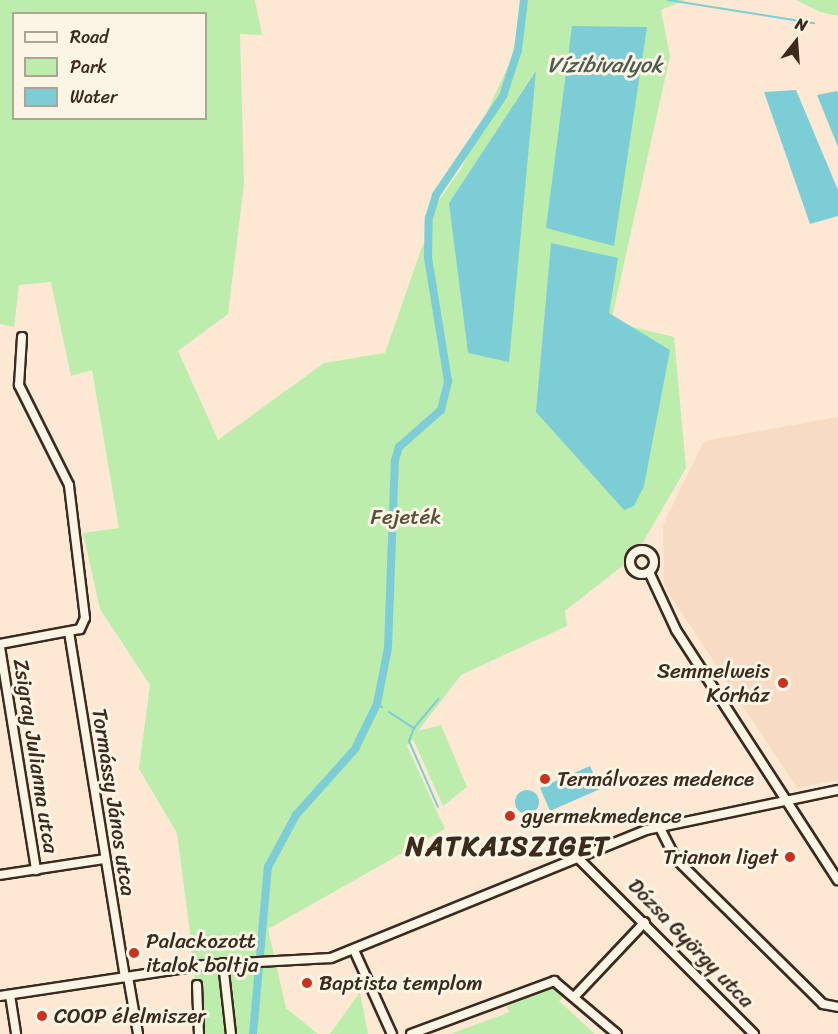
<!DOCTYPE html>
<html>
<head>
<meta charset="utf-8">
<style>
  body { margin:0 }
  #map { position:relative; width:838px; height:1034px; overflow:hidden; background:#fce8d3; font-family:Sriracha,sans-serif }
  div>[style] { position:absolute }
  .built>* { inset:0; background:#f8dbc4 }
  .green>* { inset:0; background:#bcedad }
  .water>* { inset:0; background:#7ccdd5 }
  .round { border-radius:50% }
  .stream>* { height:2px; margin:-1px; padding:0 1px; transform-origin:1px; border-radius:1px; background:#7ccdd5 }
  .canal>* { height:8px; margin:-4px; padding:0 4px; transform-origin:4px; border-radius:4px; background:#7ccdd5 }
  .roads { filter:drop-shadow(2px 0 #3b2a1e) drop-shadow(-2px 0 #3b2a1e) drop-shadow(0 2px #3b2a1e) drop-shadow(0 -2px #3b2a1e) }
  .minor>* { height:8px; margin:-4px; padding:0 4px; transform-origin:4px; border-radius:4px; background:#fcf5e5 }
  .minor>.ring { margin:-4px; padding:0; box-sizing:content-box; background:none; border:8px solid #fcf5e5; border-radius:50% }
  .dots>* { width:16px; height:16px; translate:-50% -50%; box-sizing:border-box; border:3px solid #fcf5e5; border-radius:50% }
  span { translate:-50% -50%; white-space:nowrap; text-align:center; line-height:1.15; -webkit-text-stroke:6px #fcf5e5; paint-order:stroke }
  .park-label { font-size:21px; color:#55513b }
  .poi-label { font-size:21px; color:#3b2a1e }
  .right { translate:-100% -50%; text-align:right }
  .left { translate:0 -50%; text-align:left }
  .street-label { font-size:21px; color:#3b2a1e }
  .water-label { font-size:22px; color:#4e5b55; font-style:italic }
  .district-label { font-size:27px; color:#3b2a1e; font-weight:700; letter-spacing:1.5px }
  .legend { position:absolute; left:12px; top:12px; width:195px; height:108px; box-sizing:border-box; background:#fcf5e5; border:2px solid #afa495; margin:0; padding:8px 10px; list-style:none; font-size:18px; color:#3b2a1e }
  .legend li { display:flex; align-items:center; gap:12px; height:30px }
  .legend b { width:30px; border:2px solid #afa495 }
  .north { position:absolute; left:766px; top:12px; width:60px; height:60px; -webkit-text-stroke:4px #fcf5e5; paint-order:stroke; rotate:17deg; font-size:16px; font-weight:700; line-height:24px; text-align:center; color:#3b2a1e }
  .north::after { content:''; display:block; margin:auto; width:21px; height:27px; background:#3b2a1e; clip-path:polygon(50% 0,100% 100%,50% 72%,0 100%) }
</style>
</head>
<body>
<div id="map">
  <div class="built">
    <i style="clip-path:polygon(838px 417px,838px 780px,797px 788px,664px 586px,663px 525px,704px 441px)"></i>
  </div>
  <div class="green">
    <i style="clip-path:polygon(evenodd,0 0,255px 0,262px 35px,240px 34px,244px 184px,228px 314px,178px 351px,218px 440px,324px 363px,385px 353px,423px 244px,431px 241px,427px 217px,461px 169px,509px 64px,528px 0,685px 0,661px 10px,670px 56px,611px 322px,674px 337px,686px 468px,635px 556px,565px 611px,567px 626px,461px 675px,418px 731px,441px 725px,467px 787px,443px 806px,413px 739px,407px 746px,445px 829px,268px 929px,286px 1008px,318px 1034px,203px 1034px,191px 949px,200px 947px,192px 948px,177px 833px,139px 769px,150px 685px,100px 609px,83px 533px,119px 528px,92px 370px,71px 376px,51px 282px,19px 285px,14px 327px,0 324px,0 0,14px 14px,206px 14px,206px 118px,14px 118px,14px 14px)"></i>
    <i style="clip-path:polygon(796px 0,838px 0,838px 16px,820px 12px)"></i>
    <i style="clip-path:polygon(550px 987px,568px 992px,559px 1001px,595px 1034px,450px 1034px,510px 1012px,506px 1007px)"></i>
    <i style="clip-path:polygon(360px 992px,368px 1034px,330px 1034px)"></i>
  </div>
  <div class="water">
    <i style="clip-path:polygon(572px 26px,647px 27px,614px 246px,546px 228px)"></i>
    <i style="clip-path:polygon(536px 71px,528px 156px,509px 362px,468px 353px,449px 203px)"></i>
    <i style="clip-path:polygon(796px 90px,838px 190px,838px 216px,810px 224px,764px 92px)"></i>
    <i style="clip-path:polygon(837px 91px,838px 94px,838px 147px,817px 95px)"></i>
    <i style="clip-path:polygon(551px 243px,618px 258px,609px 313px,670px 350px,644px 486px,634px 506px,624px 510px,536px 412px)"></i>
    <i style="clip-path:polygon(590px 766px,600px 789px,550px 811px,540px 788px)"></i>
    <i class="round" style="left:515px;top:790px;width:24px;height:24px"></i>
  </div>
  <div class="stream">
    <i style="left:668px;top:0;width:148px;rotate:9deg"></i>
    <i style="left:377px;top:704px;width:6px;rotate:31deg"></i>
    <i style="left:389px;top:712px;width:30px;rotate:33deg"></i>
    <i style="left:414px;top:728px;width:14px;rotate:111deg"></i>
    <i style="left:409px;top:741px;width:72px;rotate:66.3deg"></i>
    <i style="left:414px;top:728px;width:38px;rotate:-50deg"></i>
  </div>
  <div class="canal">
    <i style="left:253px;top:1034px;width:168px;rotate:-84.9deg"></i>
    <i style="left:268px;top:867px;width:59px;rotate:-61.7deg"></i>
    <i style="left:296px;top:815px;width:89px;rotate:-48.2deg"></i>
    <i style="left:355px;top:749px;width:50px;rotate:-63.9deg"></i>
    <i style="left:377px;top:704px;width:57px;rotate:-78.9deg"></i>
    <i style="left:388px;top:648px;width:188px;rotate:-87.9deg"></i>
    <i style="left:395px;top:460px;width:14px;rotate:-73deg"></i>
    <i style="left:399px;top:447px;width:56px;rotate:-41.4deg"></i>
    <i style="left:441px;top:410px;width:30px;rotate:-76deg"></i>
    <i style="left:448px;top:381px;width:126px;rotate:-99.2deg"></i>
    <i style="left:428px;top:257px;width:39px;rotate:-89deg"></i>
    <i style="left:429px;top:218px;width:24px;rotate:-73deg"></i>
    <i style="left:436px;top:195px;width:120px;rotate:-55.9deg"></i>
    <i style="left:503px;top:96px;width:48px;rotate:-71.9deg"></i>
    <i style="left:518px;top:50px;width:50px;rotate:-83.2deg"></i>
  </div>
  <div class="roads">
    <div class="minor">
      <i class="ring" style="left:630px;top:550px;width:16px;height:16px"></i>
      <i style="left:649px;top:572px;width:64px;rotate:65deg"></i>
      <i style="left:676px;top:630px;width:298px;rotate:57.1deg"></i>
      <i style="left:69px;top:632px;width:350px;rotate:80.8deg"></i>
      <i style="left:0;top:644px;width:81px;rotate:-10.6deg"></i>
      <i style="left:80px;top:629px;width:12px;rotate:-66deg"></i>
      <i style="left:85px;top:618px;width:134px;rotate:-96.9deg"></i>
      <i style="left:69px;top:485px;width:112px;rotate:-116.6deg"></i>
      <i style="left:19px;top:385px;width:48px;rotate:-86.4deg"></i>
      <i style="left:0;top:647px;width:226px;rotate:80.8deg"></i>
      <i style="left:659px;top:826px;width:36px;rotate:63deg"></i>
      <i style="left:675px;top:858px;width:208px;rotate:44.6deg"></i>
      <i style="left:823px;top:1004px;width:15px;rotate:11deg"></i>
      <i style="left:575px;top:855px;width:253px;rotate:45deg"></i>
      <i style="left:0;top:875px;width:106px;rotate:-8.7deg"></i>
      <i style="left:354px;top:950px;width:92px;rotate:65.7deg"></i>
      <i style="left:223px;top:963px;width:71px;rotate:83.6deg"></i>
      <i style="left:128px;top:977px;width:58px;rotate:80deg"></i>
      <i style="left:197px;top:985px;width:49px;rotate:87.7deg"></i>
      <i style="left:10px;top:995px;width:39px;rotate:81deg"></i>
      <i style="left:576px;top:995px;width:100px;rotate:-46.6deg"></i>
      <i style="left:0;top:996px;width:206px;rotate:-8.6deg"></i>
      <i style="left:204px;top:965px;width:127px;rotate:-3.2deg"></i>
      <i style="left:331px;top:958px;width:340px;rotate:-22.1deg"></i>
      <i style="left:646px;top:830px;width:196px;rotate:-11.8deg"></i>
      <i style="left:411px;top:1034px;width:153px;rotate:-20.3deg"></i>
      <i style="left:554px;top:981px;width:82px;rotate:40.1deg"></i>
    </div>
  </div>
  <div class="dots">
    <i style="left:783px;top:683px;background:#c8321e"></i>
    <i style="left:545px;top:779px;background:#c8321e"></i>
    <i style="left:510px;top:816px;background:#c8321e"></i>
    <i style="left:790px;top:857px;background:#c8321e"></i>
    <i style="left:134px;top:953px;background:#c8321e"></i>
    <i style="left:307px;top:983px;background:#c8321e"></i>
    <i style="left:42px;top:1016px;background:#c8321e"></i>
  </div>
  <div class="park-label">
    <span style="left:406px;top:517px">Fejeték</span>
  </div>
  <div class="poi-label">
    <span class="right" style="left:770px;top:683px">Semmelweis<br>Kórház</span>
    <span class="left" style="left:557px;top:779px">Termálvozes medence</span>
    <span class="left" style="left:522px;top:816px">gyermekmedence</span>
    <span class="right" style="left:778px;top:857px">Trianon liget</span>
    <span class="left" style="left:146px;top:953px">Palackozott<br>italok boltja</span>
    <span class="left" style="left:319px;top:983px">Baptista templom</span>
    <span class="left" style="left:54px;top:1016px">COOP élelmiszer</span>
  </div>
  <div class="street-label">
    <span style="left:36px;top:756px;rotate:81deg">Zsigray Julianna utca</span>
    <span style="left:114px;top:802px;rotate:81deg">Tormássy János utca</span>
    <span style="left:691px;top:943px;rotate:46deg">Dózsa György utca</span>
  </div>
  <div class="water-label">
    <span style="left:605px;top:65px">Vízibivalyok</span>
  </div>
  <div class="district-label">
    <span style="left:508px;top:847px">NATKAISZIGET</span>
  </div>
  <ul class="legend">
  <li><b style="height:8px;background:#fcf5e5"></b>Road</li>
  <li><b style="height:16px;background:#bcedad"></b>Park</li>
  <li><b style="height:16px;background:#7ccdd5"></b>Water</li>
  </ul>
  <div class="north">N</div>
</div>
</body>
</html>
